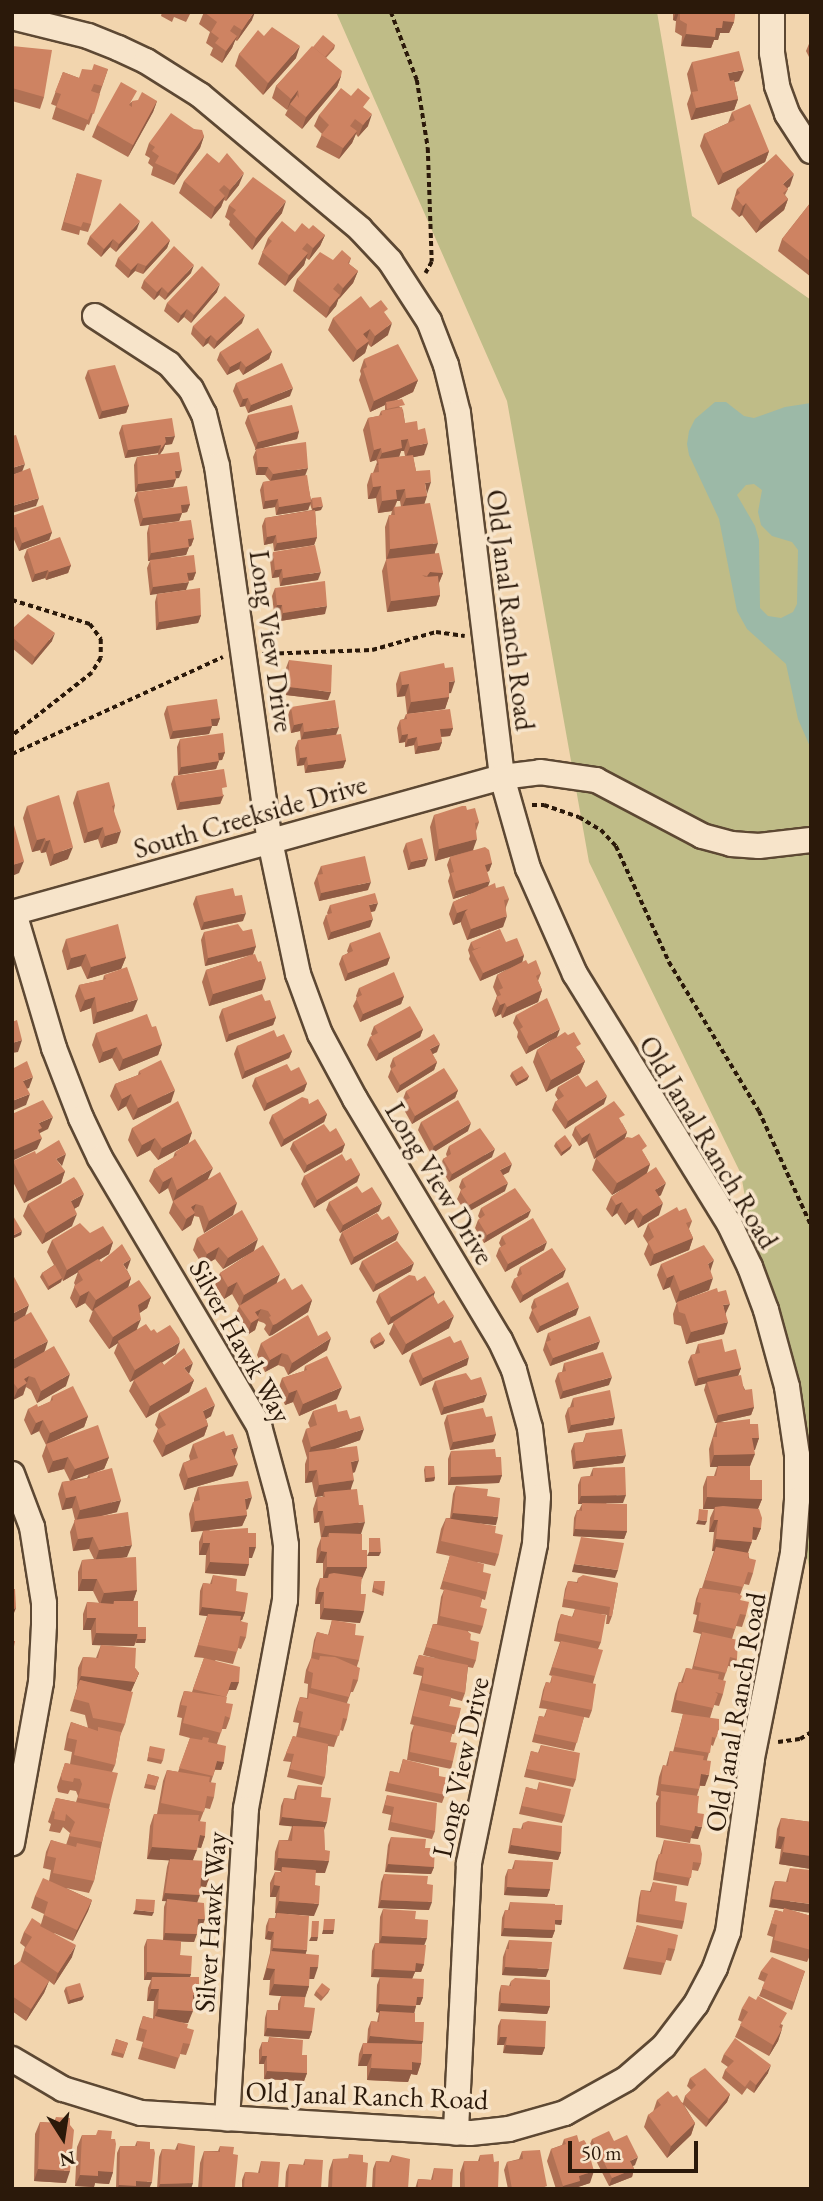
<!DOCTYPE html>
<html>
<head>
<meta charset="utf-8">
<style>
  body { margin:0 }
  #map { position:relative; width:823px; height:2201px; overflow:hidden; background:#f2d5ae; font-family:"EB Garamond",serif }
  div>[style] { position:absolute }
  .green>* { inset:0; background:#bfbc87 }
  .water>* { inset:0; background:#9cb9a7 }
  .path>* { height:3.5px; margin-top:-1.75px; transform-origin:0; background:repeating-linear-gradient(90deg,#2b190a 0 5px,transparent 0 8.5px) }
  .roads { filter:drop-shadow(2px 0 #5d4833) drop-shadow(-2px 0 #5d4833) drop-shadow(0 2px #5d4833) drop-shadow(0 -2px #5d4833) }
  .minor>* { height:24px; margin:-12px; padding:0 12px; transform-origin:12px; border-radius:12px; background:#f7e4ca }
  .wall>* { inset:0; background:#b17154 }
  .shaded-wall>* { inset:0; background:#905c45 }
  .building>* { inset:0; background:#ce8362 }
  span { translate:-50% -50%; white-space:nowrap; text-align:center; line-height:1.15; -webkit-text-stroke:7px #f7e4ca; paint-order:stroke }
  .street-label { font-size:28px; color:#2b190a }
  .frame { position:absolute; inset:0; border:14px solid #2b190a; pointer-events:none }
  .north { position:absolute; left:28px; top:2103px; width:70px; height:70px; -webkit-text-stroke:5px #f7e4ca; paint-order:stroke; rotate:168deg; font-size:19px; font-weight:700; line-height:28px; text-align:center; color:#2b190a }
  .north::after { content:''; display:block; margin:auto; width:24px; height:32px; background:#2b190a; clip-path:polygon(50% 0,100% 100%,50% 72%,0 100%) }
  .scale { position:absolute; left:568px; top:2141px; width:130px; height:32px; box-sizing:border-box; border:4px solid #2b190a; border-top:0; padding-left:9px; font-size:21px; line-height:24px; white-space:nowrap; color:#2b190a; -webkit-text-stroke:5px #f7e4ca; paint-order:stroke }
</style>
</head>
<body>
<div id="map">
  <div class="green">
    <i style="clip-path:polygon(336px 12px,657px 12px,692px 216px,811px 300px,811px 1579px,741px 1174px,589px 862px,507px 401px)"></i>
  </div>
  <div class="water">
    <i style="clip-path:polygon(evenodd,715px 402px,726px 402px,744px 416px,754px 418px,785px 407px,811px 403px,811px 749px,798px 719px,786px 664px,747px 629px,737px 611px,719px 519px,689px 455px,687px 444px,689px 431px,695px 419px,715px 402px,754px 484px,762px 490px,758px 512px,761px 525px,772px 536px,792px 542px,798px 550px,797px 604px,793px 612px,781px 618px,768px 616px,760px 608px,759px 540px,755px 526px,737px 495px,746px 485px,754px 484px)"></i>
  </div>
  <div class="path">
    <i style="left:391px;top:12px;width:73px;rotate:69.1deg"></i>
    <i style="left:417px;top:80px;width:69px;rotate:80.8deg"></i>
    <i style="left:428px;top:148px;width:114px;rotate:88deg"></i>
    <i style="left:432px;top:262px;width:13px;rotate:119deg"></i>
    <i style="left:12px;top:600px;width:82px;rotate:17.1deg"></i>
    <i style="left:90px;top:624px;width:19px;rotate:54deg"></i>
    <i style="left:101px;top:639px;width:19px;rotate:90deg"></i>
    <i style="left:101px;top:658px;width:17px;rotate:121deg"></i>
    <i style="left:92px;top:673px;width:102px;rotate:141.8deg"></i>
    <i style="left:262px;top:654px;width:110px;rotate:-2.1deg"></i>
    <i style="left:372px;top:650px;width:66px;rotate:-15.7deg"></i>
    <i style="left:436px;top:632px;width:29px;rotate:8deg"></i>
    <i style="left:12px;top:754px;width:232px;rotate:-24.7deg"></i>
    <i style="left:532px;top:805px;width:12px"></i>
    <i style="left:544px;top:805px;width:37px;rotate:19deg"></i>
    <i style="left:579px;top:817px;width:26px;rotate:31deg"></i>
    <i style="left:601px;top:830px;width:22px;rotate:47deg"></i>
    <i style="left:616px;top:846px;width:128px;rotate:65.4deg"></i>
    <i style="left:669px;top:962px;width:174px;rotate:58.9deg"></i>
    <i style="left:759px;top:1111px;width:125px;rotate:65.5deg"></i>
    <i style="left:778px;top:1742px;width:22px;rotate:-8deg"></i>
    <i style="left:800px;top:1739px;width:13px;rotate:-32deg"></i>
  </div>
  <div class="roads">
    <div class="minor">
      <i style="left:772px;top:12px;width:41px;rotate:90deg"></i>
      <i style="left:772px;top:53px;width:33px;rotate:81deg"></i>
      <i style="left:777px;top:86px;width:30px;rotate:70deg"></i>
      <i style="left:787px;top:114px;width:44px;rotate:57deg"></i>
      <i style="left:12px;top:17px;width:78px;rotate:14deg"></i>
      <i style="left:88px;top:36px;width:32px;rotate:22deg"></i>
      <i style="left:118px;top:48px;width:31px;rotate:25deg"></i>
      <i style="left:146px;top:61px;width:64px;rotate:32.2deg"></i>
      <i style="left:200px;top:95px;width:209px;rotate:39.9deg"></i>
      <i style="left:360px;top:229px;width:44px;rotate:46.8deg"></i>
      <i style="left:390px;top:261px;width:72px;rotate:57deg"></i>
      <i style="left:429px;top:321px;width:47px;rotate:68.9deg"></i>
      <i style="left:446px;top:365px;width:49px;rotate:76deg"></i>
      <i style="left:458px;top:413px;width:367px;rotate:83.1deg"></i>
      <i style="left:502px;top:777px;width:95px;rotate:74.1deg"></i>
      <i style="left:528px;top:868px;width:116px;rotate:66.1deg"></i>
      <i style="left:575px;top:974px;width:293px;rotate:58.3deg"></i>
      <i style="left:729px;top:1223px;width:49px;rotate:64.5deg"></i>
      <i style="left:750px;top:1267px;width:46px;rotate:69.6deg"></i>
      <i style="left:766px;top:1310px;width:80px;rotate:74.7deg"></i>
      <i style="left:787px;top:1387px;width:69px;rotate:81.6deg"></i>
      <i style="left:797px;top:1455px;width:45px;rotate:90deg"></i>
      <i style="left:797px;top:1500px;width:53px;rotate:94.3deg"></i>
      <i style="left:793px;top:1553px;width:210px;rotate:101.3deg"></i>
      <i style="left:752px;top:1759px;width:175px;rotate:97.9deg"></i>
      <i style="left:728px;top:1932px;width:38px;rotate:110deg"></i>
      <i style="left:715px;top:1968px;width:41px;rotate:117.8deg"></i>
      <i style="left:696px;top:2004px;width:53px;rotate:127.3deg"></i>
      <i style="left:664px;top:2046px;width:50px;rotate:139deg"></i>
      <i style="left:626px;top:2079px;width:70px;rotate:150.9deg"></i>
      <i style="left:565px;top:2113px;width:58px;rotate:164.1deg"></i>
      <i style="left:509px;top:2129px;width:39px;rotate:174deg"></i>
      <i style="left:470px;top:2133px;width:330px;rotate:-176.5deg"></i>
      <i style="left:141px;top:2113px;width:82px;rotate:-162.9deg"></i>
      <i style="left:63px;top:2089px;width:59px;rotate:-149.5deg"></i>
      <i style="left:95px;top:316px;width:88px;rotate:33deg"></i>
      <i style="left:169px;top:364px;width:33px;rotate:49deg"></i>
      <i style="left:191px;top:389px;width:28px;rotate:63deg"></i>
      <i style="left:204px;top:414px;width:54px;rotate:76deg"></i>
      <i style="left:217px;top:466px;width:379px;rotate:82deg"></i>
      <i style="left:270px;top:841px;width:136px;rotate:78.1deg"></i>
      <i style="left:298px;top:974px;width:64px;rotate:69.9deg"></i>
      <i style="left:320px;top:1034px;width:74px;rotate:61.7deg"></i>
      <i style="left:355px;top:1099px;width:281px;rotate:59deg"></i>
      <i style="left:500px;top:1340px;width:33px;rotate:65deg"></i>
      <i style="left:514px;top:1370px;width:60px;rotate:74.6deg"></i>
      <i style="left:530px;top:1428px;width:69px;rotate:83.4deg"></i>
      <i style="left:538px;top:1497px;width:47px;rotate:93.7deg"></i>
      <i style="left:535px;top:1544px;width:327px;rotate:101.7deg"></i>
      <i style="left:469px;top:1864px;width:269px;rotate:92.8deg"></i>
      <i style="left:12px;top:913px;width:509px;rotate:-15.51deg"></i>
      <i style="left:502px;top:777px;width:38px;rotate:-7deg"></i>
      <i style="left:540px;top:772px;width:57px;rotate:8.1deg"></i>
      <i style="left:596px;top:780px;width:120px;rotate:27.8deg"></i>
      <i style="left:702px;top:836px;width:30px;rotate:15deg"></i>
      <i style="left:731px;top:844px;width:28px;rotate:4deg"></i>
      <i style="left:759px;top:846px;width:52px;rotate:-6.6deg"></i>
      <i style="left:14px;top:913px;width:141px;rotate:73.5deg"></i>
      <i style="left:54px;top:1048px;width:75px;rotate:68.9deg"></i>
      <i style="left:81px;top:1118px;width:44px;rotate:64.6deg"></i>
      <i style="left:100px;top:1158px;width:312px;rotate:59.3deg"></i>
      <i style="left:259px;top:1426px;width:80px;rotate:74.7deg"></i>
      <i style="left:280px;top:1503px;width:42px;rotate:81.9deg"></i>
      <i style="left:286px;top:1545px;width:55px;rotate:91deg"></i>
      <i style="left:285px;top:1600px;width:213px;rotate:100.6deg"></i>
      <i style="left:246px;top:1809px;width:310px;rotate:93.5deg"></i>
      <i style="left:12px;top:1474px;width:57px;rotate:69.3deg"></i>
      <i style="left:32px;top:1527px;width:77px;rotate:81deg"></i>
      <i style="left:44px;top:1603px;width:22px;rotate:90deg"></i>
      <i style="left:44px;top:1625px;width:57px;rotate:93deg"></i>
      <i style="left:41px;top:1682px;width:164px;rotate:100.2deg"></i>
    </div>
  </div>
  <div class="wall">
    <i style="clip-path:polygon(162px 12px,191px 12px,186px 22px,174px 17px,172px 22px,161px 16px)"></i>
    <i style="clip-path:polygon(204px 12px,252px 20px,237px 41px,235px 40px,232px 48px,222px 63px,210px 55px,213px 48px,206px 43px,210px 32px,199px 24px)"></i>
    <i style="clip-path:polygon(673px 12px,735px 12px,734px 22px,729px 33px,720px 33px,718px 40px,714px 40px,711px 48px,681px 46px,682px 36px,675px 32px,676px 21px,673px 20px)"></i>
    <i style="clip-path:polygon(264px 36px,296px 58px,263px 95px,235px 66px,239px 54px)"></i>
    <i style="clip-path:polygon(811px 39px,811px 61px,806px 51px)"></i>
    <i style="clip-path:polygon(335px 45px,334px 49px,326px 58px,341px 76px,337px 87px,302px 129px,285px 115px,288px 109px,287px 110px,272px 98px,276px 86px,313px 47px)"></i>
    <i style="clip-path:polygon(12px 46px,44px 97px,40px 109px,12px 101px)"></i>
    <i style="clip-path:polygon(692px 62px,739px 81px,734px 82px,738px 99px,734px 110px,691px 120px,687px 104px,691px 93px,687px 74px)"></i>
    <i style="clip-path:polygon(108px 69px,89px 125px,87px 124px,84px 131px,52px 119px,56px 106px,51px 104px,63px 72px,79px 78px,92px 70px)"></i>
    <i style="clip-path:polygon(133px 101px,157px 101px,153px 112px,128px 157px,92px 137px,97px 125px)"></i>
    <i style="clip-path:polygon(366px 109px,368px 126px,358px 137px,356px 134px,352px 143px,339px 159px,316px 147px,322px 134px,314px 126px,319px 115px)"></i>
    <i style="clip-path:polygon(732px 112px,769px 151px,765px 162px,718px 185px,700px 146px,704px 134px,728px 123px)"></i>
    <i style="clip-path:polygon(194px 129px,204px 136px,200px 148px,174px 185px,151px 175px,153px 167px,148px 163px,150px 158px,145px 155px,149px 143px)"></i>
    <i style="clip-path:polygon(77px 173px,91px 224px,88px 232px,80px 230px,79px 235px,61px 230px)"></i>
    <i style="clip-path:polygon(184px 181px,239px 185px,226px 201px,224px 200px,221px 207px,211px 219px,179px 193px)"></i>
    <i style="clip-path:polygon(790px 186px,787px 188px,788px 189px,785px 195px,788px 199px,784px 210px,756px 233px,742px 215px,739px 217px,731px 209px,737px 189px)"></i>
    <i style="clip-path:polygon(811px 202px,811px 277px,778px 251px,782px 239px)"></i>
    <i style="clip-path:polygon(229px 205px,282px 213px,252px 250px,229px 225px,230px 221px,225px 217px)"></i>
    <i style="clip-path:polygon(137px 229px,116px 252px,110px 247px,101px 257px,87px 244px,90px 236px)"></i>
    <i style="clip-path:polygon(309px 229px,325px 235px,320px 246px,309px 260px,306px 258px,304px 265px,285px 286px,258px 264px,268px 238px)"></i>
    <i style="clip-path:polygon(170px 240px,167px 248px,143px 274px,135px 271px,128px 278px,115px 266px,118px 258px)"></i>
    <i style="clip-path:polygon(351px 258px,349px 264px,358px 271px,353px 283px,339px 299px,338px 299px,336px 306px,326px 318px,293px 291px,297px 279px,333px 260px)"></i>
    <i style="clip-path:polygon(191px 273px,165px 300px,159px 295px,154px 300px,141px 288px,144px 280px)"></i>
    <i style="clip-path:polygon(217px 292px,191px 323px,184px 317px,178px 323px,164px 311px,167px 303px)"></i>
    <i style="clip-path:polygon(370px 308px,386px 315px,388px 335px,371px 347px,368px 344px,365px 353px,353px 362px,328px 330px,333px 318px)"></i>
    <i style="clip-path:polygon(242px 323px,214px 349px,208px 343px,203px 347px,191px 334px,193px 326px)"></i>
    <i style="clip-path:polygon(272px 351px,269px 359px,243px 375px,239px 369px,227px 375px,217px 360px,220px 352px)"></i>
    <i style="clip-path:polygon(evenodd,364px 359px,418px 380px,413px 392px,394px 401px,403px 410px,405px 423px,424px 455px,413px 457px,416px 471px,427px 494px,424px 504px,435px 553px,443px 573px,439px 583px,440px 595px,436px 606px,387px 612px,382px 571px,386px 560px,385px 527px,389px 515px,391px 515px,392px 511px,378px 513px,376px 498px,368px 499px,367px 485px,371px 473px,373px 473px,377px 462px,376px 460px,370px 462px,363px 430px,368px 418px,379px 416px,381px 411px,385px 410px,385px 405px,370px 412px,359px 380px,361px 374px,360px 371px,364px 359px,401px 451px,404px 451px,405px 456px,399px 457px,401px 451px,364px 359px,397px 501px,400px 501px,401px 507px,395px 507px,397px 501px)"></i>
    <i style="clip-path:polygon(88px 370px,129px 405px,126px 413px,99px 419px,85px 378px)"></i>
    <i style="clip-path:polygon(236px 383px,290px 396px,248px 413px,245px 406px,240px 407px,233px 391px)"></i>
    <i style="clip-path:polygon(248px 415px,299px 431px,297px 439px,258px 449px,306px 476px,311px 500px,312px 498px,321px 510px,315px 511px,317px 537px,314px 545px,274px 551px,273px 543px,264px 545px,262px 526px,265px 518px,312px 510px,310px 504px,308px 510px,276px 515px,275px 507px,263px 509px,260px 490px,263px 482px,270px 481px,265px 475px,256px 475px,253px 457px,256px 450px,245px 423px)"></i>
    <i style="clip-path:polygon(122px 425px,172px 444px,165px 445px,163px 450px,160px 454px,179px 478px,176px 478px,173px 487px,135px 492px,134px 465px,137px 457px,158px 455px,158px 453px,125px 458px,119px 433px)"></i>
    <i style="clip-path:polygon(137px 492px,190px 504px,187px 512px,182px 513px,179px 521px,140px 526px,134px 500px)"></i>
    <i style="clip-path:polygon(12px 516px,52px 532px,49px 540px,19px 551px,12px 535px)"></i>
    <i style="clip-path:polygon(149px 525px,194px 538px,191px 546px,189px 547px,186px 555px,170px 557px,196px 572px,193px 580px,188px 581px,150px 595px,147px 568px,150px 561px,148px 561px,147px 533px)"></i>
    <i style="clip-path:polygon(27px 549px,71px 565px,68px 573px,46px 580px,45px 578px,32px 582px,24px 557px)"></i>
    <i style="clip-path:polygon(273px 552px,318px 580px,280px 586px,279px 577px,272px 578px,270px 560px)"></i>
    <i style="clip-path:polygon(275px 588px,325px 614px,280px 621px,279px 613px,274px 613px,272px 596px)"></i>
    <i style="clip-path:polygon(157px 594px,201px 615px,198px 623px,156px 630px,155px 602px)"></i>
    <i style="clip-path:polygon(12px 629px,52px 641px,32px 665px,12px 648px)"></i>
    <i style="clip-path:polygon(289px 660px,328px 700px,286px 695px,286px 668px)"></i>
    <i style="clip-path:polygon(400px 672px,451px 693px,449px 693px,449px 697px,445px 709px,407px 714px,405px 696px,397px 697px,396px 684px)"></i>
    <i style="clip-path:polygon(167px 706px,220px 718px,217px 726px,212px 726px,209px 734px,170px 739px,164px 714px)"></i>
    <i style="clip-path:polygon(291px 707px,336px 734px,346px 760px,343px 768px,305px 773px,304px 765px,297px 766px,295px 748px,298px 740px,301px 740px,300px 731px,291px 733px,288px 715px)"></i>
    <i style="clip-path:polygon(406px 714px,453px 728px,450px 736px,441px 737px,442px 742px,439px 750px,415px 754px,414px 745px,405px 747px,405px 742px,399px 743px,397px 728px,400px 720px,404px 719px)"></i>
    <i style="clip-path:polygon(180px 739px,225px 752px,222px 760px,219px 760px,216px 769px,178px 775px,177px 747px)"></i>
    <i style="clip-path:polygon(174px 776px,224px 795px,220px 804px,177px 810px,171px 784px)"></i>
    <i style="clip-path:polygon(77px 791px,115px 805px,114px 810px,117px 843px,101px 848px,98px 839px,84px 843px,73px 803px)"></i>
    <i style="clip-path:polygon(27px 806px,68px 859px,50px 866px,46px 852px,41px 853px,40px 850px,32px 852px,23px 818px)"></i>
    <i style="clip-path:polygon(467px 810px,479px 822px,476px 831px,473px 850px,492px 863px,489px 871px,487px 872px,488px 886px,496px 888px,509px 899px,506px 907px,503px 927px,467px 940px,461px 924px,461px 922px,453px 925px,449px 914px,453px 902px,475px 892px,453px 899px,448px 881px,450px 875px,447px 865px,450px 857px,467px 852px,435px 861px,430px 827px,434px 815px)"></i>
    <i style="clip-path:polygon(406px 843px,425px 866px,408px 870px,403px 851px)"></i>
    <i style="clip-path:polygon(321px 866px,368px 890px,319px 901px,314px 883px)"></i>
    <i style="clip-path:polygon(196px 896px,235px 896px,243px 921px,201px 930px,193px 904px)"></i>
    <i style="clip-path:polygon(330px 905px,375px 911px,371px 912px,370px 927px,328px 940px,323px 923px,326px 915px,328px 915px,327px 913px)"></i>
    <i style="clip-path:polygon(243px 931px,256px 946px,253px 954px,258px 962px,262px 990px,209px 1006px,202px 982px,206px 970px,252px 955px,205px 966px,201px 940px,204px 932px)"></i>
    <i style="clip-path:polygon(66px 939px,126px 957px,121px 969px,87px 979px,81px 966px,67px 970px,62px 951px)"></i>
    <i style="clip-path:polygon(471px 942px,506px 942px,524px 955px,522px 962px,528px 964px,541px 973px,538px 981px,542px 990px,538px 1002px,502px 1018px,501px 1014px,495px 1017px,492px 1009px,497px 996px,493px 987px,497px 975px,511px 967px,480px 981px,469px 959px,470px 956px,468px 950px)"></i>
    <i style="clip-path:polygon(350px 943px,390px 957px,387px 965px,345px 981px,339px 964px,342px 956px,348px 953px,347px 951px)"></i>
    <i style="clip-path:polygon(104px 975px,133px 1011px,93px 1024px,91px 1008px,80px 1012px,75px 996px,79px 985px,103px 980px)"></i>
    <i style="clip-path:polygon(359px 988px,404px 996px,401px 1004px,360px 1022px,353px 1006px,357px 998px,356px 996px)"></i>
    <i style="clip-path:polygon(265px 1001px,276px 1017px,273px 1025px,226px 1042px,219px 1017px,222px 1009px)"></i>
    <i style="clip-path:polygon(516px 1015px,557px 1037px,579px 1051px,585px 1061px,580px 1073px,546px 1092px,533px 1062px,537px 1050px,555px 1038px,526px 1054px,517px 1037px,518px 1032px,513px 1023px)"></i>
    <i style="clip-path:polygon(374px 1026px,423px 1029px,420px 1037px,376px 1061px,367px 1045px,370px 1037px,372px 1036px,371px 1034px)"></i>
    <i style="clip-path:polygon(152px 1027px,162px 1044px,158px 1055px,119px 1071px,112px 1058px,99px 1063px,92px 1045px,96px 1033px)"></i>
    <i style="clip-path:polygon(277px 1037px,292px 1051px,289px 1058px,242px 1079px,234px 1054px,237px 1046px)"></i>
    <i style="clip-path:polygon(437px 1052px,432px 1054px,437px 1062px,434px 1070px,397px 1093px,388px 1077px,391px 1069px,390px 1066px,393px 1058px)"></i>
    <i style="clip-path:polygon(139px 1071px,171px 1102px,133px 1120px,126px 1106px,118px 1111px,110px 1096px,115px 1084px,138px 1075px)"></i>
    <i style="clip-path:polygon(291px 1071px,307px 1083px,304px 1091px,264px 1111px,252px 1086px,255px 1078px)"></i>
    <i style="clip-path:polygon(512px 1072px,529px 1076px,527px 1080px,516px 1086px,510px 1076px)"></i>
    <i style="clip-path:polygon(558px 1087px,586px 1087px,604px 1104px,565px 1129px,552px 1110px,555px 1102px,558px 1100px,555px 1095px)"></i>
    <i style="clip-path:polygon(458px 1090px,455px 1098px,412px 1124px,403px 1108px,405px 1103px,403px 1099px,406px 1091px)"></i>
    <i style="clip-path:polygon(309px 1104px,327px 1114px,324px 1122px,281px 1147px,269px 1123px,272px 1115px)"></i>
    <i style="clip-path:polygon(421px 1122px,468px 1131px,431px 1154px,418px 1130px)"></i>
    <i style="clip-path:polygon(622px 1123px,627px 1132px,625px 1138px,644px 1154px,650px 1164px,647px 1173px,661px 1195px,659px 1196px,659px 1215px,638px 1228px,633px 1219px,625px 1225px,617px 1213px,612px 1217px,606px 1209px,611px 1197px,624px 1188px,612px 1195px,592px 1170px,596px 1158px,604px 1153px,594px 1159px,587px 1141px,579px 1146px,572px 1135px,575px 1127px)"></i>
    <i style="clip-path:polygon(132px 1128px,192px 1132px,188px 1144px,158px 1160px,150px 1150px,137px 1157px,128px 1140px)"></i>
    <i style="clip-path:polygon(330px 1132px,345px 1144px,342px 1152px,304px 1173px,290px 1149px,293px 1142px)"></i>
    <i style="clip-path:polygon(556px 1142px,572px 1145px,570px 1149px,561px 1156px,554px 1146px)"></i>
    <i style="clip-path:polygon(449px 1146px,492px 1157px,449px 1182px,440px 1167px,443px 1159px,447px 1157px,446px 1154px)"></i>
    <i style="clip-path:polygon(175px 1152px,237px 1203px,204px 1233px,199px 1217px,194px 1216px,191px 1225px,182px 1231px,169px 1213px,173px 1202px,168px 1188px,159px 1194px,149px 1181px,154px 1169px,173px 1158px)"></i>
    <i style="clip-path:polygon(36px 1154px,65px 1171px,61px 1183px,24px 1203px,12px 1180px,12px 1164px,13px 1161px)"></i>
    <i style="clip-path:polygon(346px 1161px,360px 1174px,357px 1182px,314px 1208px,301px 1184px,304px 1176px)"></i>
    <i style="clip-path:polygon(509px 1172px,503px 1175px,505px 1191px,466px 1213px,457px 1199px,461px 1190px,459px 1187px,462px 1179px)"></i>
    <i style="clip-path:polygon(362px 1193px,379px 1211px,340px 1233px,326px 1210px,329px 1202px)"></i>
    <i style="clip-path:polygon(28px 1204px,79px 1206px,74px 1209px,72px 1226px,42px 1244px,23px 1216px)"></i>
    <i style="clip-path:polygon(481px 1208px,528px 1217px,484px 1243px,475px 1228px,478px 1220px,480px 1219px,478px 1216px)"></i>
    <i style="clip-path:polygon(679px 1211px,692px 1221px,689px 1229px,693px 1238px,689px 1250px,650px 1266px,644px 1254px,648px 1244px,643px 1236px,648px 1224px)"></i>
    <i style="clip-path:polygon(342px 1232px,396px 1240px,351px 1265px,339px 1240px)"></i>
    <i style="clip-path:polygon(90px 1233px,113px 1242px,109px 1254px,99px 1260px,101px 1262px,127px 1270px,131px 1278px,128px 1288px,151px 1297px,147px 1308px,139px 1313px,137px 1330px,157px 1333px,176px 1354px,162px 1362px,164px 1365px,189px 1374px,194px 1380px,189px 1392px,146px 1418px,129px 1391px,134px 1380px,130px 1382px,114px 1353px,118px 1343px,109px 1349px,89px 1321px,93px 1310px,92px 1311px,85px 1303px,76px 1308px,70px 1298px,75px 1285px,74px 1283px,78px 1272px,63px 1281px,62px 1279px,61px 1282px,48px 1290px,40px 1277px,42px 1273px,54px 1265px,47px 1252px,52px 1240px)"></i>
    <i style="clip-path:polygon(502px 1236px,544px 1250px,505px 1272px,496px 1256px,499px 1248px,501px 1247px,499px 1243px)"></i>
    <i style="clip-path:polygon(197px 1238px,254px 1251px,276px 1283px,312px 1300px,308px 1312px,272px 1335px,269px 1336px,264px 1329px,266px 1325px,264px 1323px,258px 1321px,255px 1330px,247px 1335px,234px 1318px,239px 1306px,232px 1294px,224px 1299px,215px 1285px,220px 1273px,252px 1252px,223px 1269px,215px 1259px,203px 1266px,193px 1250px)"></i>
    <i style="clip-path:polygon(362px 1261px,411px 1271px,373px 1292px,359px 1269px)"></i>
    <i style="clip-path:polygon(661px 1264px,710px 1270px,709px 1290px,682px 1300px,726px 1314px,724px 1334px,686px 1344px,681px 1326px,674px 1324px,673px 1314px,677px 1302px,676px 1303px,670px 1287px,663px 1290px,657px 1275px)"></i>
    <i style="clip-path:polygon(520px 1267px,563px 1277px,520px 1303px,511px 1287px,514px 1279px,518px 1277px,517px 1275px)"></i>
    <i style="clip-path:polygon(417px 1281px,435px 1292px,433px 1296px,449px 1328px,402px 1355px,389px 1334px,394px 1322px,388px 1325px,376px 1302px,379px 1294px)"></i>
    <i style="clip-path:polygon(534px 1299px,576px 1315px,537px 1333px,529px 1318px,532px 1310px,531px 1307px)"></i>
    <i style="clip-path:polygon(25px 1316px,44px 1352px,66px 1386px,37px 1403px,31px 1390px,26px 1387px,23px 1395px,13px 1400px,12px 1399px,12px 1370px)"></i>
    <i style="clip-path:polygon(548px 1333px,597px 1349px,550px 1366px,543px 1350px)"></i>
    <i style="clip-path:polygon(371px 1338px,385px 1340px,383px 1344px,374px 1349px,370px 1342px)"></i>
    <i style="clip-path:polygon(261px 1343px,327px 1350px,288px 1375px,284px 1367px,278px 1365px,265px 1372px,257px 1355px)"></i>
    <i style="clip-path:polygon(698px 1344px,725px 1352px,741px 1368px,738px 1376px,754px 1407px,751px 1415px,720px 1422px,750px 1424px,759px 1438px,754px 1450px,750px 1466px,750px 1480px,762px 1499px,758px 1509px,761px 1528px,756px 1540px,752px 1539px,748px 1553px,753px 1573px,749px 1585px,744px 1584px,740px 1595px,740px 1600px,746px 1615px,742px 1627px,736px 1626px,732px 1639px,737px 1659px,734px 1667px,728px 1666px,723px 1681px,723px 1694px,719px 1706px,714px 1705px,710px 1718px,719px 1729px,713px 1746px,711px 1745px,707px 1760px,705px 1786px,700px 1786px,697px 1796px,698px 1839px,691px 1838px,690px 1843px,656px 1837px,656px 1803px,659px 1796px,656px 1795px,659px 1777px,663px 1765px,666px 1766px,670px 1751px,673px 1752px,683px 1714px,671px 1712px,675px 1694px,679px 1682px,681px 1682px,686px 1668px,692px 1669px,701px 1634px,693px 1632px,697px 1615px,693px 1614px,696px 1599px,700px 1588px,702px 1588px,714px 1551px,712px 1551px,714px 1532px,709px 1532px,710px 1518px,714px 1509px,703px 1509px,703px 1487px,707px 1476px,714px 1476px,717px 1467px,710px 1467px,709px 1449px,717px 1423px,715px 1423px,704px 1390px,706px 1383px,695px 1386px,688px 1362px,691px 1355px,695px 1354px)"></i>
    <i style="clip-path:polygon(412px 1353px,467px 1365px,420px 1386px,409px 1361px)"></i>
    <i style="clip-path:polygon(564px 1363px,609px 1385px,560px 1399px,555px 1381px,558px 1373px,562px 1372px)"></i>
    <i style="clip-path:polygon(305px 1366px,337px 1399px,299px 1416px,293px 1402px,285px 1405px,278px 1390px,282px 1378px,304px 1371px)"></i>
    <i style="clip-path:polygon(435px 1381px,484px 1402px,441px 1415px,432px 1389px)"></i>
    <i style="clip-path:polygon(52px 1396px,88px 1416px,84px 1427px,55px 1441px,109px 1457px,104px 1469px,93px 1473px,117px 1512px,102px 1516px,127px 1557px,122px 1558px,137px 1590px,133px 1601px,138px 1627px,145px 1643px,136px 1643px,136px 1642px,134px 1646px,92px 1645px,91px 1630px,83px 1630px,83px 1614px,87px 1602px,99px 1603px,93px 1591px,78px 1591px,78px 1572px,82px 1560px,94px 1559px,89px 1549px,73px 1551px,70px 1532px,75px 1520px,72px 1508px,62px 1510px,58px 1494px,62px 1482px,87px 1478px,89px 1474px,70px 1481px,64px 1469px,48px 1473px,42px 1456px,46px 1445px,39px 1431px,31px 1435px,24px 1420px,28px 1409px,38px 1407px,50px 1402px)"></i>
    <i style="clip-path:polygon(573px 1398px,613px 1425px,568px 1433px,565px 1416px,568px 1408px,570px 1407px)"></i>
    <i style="clip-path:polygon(313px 1411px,338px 1412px,350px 1419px,360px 1440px,335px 1449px,355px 1472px,353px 1473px,351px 1489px,361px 1534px,362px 1550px,367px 1567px,361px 1579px,360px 1623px,335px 1621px,355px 1635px,359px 1660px,357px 1666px,358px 1680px,353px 1692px,351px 1692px,347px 1703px,347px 1719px,343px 1731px,340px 1730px,334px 1747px,328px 1746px,325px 1777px,322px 1785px,287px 1777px,291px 1762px,283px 1761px,293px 1736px,296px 1737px,299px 1723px,293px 1722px,296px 1709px,300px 1697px,307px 1698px,308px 1684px,304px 1683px,306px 1670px,311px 1658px,314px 1640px,317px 1632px,328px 1635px,332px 1620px,320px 1619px,320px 1604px,315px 1604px,316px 1589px,320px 1578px,323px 1578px,323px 1563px,316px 1563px,317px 1549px,321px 1538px,319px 1522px,314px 1523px,313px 1509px,317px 1497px,322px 1497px,323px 1496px,315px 1497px,312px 1482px,305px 1483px,305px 1464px,307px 1458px,302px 1441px,306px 1429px,310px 1428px,308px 1423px)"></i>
    <i style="clip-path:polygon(159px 1413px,211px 1416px,206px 1419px,208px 1425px,204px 1436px,162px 1457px,153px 1441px,158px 1429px,155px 1425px)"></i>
    <i style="clip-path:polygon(447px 1415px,486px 1417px,496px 1434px,493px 1442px,450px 1450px,444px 1423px)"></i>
    <i style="clip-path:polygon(586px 1433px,623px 1463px,573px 1469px,571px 1451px,574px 1443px,583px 1442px)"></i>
    <i style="clip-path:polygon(193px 1444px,234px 1457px,233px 1476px,184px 1490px,179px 1475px,183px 1463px,190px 1460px,189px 1456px)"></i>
    <i style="clip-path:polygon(451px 1451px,496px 1457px,502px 1475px,499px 1483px,448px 1485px,448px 1459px)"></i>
    <i style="clip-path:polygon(425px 1466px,435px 1477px,434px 1481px,425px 1482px,424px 1470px)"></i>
    <i style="clip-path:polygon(593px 1468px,623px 1503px,606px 1503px,627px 1531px,624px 1539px,573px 1536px,574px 1518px,577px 1510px,579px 1510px,582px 1504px,578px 1504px,578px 1485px,581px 1477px,590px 1476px)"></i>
    <i style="clip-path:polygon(456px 1486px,487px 1496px,496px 1525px,479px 1523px,495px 1533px,499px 1554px,495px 1566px,477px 1562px,483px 1572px,487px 1592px,485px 1600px,482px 1599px,480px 1607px,483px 1626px,480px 1634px,468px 1631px,476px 1660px,473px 1668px,468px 1667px,465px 1693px,462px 1701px,451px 1698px,449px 1706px,457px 1726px,454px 1734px,452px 1734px,450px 1742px,453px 1761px,451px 1769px,407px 1760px,411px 1733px,414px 1725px,410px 1724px,422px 1676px,413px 1674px,416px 1663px,419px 1655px,439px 1659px,423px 1655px,433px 1624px,437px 1624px,441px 1597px,444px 1590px,440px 1589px,450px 1556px,436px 1553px,441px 1529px,446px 1518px,450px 1518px,453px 1494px)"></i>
    <i style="clip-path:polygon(198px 1487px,248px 1509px,246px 1510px,247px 1515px,242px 1526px,209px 1530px,252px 1558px,249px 1558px,245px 1576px,205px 1573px,206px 1555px,199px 1555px,199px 1542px,203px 1531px,191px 1532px,189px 1514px,193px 1502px,194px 1502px,194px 1499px)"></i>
    <i style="clip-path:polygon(213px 1575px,236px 1591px,245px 1612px,242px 1620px,241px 1620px,246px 1637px,241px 1649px,238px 1648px,233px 1664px,215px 1660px,236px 1690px,229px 1690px,226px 1697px,226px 1703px,230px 1718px,226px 1729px,222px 1729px,217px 1744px,224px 1762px,221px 1770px,215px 1770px,211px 1782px,214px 1797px,210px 1809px,205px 1808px,200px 1821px,205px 1836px,201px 1848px,197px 1847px,193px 1860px,206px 1887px,201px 1886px,197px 1902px,202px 1927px,198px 1927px,194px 1942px,181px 1941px,180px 1955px,191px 1974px,190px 1977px,199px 1986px,201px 1996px,197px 2007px,193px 2007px,188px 2023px,180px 2022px,187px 2028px,190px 2044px,186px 2055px,180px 2054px,175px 2069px,138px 2059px,143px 2042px,136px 2040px,139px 2028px,143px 2016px,153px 2019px,154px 2001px,147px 2001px,148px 1988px,151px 1980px,144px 1980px,144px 1947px,147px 1939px,163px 1940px,164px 1907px,166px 1901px,162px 1901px,167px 1867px,169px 1860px,147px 1859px,150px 1826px,154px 1814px,157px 1814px,163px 1781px,167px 1770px,178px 1772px,190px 1738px,179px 1735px,182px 1718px,177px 1717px,180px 1703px,184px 1691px,192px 1692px,204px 1658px,194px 1657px,207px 1616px,199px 1615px,200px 1591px,203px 1583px,210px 1584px)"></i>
    <i style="clip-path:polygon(578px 1578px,618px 1583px,612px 1616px,609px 1624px,606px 1624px,607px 1615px,601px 1614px,601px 1642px,598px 1649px,595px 1676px,593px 1683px,592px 1710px,589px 1718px,584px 1717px,574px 1751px,532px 1742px,539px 1716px,544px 1717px,547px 1709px,539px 1708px,543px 1690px,546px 1682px,550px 1683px,552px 1676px,549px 1675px,560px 1642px,554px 1641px,558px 1622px,561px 1614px,572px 1617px,575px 1609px,562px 1607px,565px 1589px,568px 1581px,577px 1582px)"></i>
    <i style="clip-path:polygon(374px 1581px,384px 1592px,383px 1596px,372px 1592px)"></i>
    <i style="clip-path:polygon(101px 1645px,135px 1668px,139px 1673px,131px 1691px,125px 1724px,120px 1736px,115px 1765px,112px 1772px,110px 1804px,94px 1881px,89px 1893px,66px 1888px,92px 1900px,88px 1911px,73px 1941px,54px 1933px,72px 1957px,54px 1985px,49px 1981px,44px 1993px,26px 2021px,12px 2011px,12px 1967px,20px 1962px,25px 1947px,20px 1943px,24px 1932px,41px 1924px,44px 1914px,31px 1908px,35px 1896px,49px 1881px,51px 1870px,43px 1868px,46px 1852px,51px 1840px,66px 1845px,70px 1833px,63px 1827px,60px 1833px,49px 1831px,51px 1824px,48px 1822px,56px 1798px,76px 1802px,78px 1796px,76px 1791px,70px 1790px,68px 1794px,58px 1792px,57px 1787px,65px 1763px,70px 1764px,72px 1752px,64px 1750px,67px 1734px,71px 1722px,88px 1728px,85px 1715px,70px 1711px,77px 1688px,78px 1668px,83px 1657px,96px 1658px)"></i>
    <i style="clip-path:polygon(541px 1745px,576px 1779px,573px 1787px,524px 1777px,531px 1751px,538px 1753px)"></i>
    <i style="clip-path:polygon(150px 1746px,163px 1760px,161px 1764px,147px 1761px)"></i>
    <i style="clip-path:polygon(403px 1759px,439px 1776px,445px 1795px,442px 1803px,385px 1791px,390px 1771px,399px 1773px)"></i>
    <i style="clip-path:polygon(148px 1774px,159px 1777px,155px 1790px,144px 1788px)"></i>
    <i style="clip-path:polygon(539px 1782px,565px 1815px,562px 1823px,519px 1814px,526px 1787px,537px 1790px)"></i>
    <i style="clip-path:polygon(298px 1785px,321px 1797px,324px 1830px,325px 1873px,315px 1873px,314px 1916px,285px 1914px,306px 1954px,314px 1979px,309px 1979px,309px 1986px,305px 1997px,304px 2007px,312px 2031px,309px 2039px,264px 2036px,265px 2018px,267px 2010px,278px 2010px,278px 2004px,281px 1996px,269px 1995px,270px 1980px,263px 1980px,270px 1953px,271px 1940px,265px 1939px,266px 1926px,269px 1918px,275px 1918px,276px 1913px,275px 1913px,276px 1897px,270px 1897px,270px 1883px,275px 1872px,280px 1872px,281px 1871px,274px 1870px,275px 1852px,279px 1840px,288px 1840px,292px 1826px,279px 1825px,281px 1806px,284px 1798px,294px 1799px,295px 1793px)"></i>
    <i style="clip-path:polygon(387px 1795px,435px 1831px,432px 1839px,388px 1830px,391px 1815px,382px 1813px)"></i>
    <i style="clip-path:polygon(781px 1818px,811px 1822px,811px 1869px,779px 1864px,781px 1849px,775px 1848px,777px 1829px)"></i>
    <i style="clip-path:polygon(523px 1823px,561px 1852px,558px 1860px,508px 1853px,511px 1836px,513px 1828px,521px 1829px)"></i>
    <i style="clip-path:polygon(391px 1837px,425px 1848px,434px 1867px,431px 1874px,385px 1872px,388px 1845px)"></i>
    <i style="clip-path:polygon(664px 1840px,701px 1863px,698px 1871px,692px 1870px,688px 1886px,653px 1880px,656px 1862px,659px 1854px,660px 1854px)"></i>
    <i style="clip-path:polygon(515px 1860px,550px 1889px,547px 1897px,504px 1895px,505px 1877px,508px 1869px,512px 1869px)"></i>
    <i style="clip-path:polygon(790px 1868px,790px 1910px,811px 1916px,811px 1953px,807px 1962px,770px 1952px,773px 1937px,767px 1935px,775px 1910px,783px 1912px,784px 1909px,769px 1907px,772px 1889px,775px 1881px,786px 1882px)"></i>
    <i style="clip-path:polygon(384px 1874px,427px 1884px,429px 1910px,378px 1908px,381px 1882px)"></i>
    <i style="clip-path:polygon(653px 1882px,675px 1901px,684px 1921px,682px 1929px,636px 1922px,639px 1898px,641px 1890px,650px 1891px)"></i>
    <i style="clip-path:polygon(510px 1902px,562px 1920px,561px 1925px,555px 1924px,555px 1930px,552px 1938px,501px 1936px,502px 1918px,505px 1910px,508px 1910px)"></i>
    <i style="clip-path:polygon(383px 1909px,415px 1919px,424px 1945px,424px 1964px,421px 1972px,415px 1972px,412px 1979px,423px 1997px,420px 2005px,416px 2005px,414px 2013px,415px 2022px,422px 2044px,421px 2063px,417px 2075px,411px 2074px,408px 2082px,367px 2080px,367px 2066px,358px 2066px,359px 2054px,363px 2043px,367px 2043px,368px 2029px,371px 2021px,377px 2022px,379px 2013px,376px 2012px,377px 1985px,380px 1977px,371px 1977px,372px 1951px,375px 1943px,379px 1943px,380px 1917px)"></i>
    <i style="clip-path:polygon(637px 1925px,675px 1949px,671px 1961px,666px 1960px,661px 1975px,623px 1969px)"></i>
    <i style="clip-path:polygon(509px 1940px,546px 1977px,502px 1975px,503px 1957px)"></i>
    <i style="clip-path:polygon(761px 1971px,805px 1971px,792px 2010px,759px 1996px,765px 1982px,758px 1979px)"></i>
    <i style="clip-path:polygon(511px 1981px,550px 2006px,547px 2014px,498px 2011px,499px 1993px,501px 1985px,509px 1986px)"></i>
    <i style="clip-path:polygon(66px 1987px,84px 1996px,82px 2000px,68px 2004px,64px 1991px)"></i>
    <i style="clip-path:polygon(330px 1989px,328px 1993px,321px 2001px,314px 1995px,316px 1991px)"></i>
    <i style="clip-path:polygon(742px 2008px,783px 2025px,778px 2041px,769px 2056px,735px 2037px,742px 2022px,738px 2020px)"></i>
    <i style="clip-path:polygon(501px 2019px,545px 2047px,542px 2055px,503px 2053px,504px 2045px,497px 2045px,498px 2026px)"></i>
    <i style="clip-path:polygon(269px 2037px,302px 2055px,307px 2073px,304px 2081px,264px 2079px,264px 2064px,259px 2064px,259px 2050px,262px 2042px,268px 2042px)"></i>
    <i style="clip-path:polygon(116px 2039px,128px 2043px,123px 2058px,111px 2055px)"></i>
    <i style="clip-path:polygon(724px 2054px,768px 2073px,754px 2093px,747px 2088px,742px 2095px,722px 2078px,725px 2070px,728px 2067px,721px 2062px)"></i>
    <i style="clip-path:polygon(690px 2078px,730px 2094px,727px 2102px,706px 2127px,684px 2105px,695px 2123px,691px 2135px,667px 2158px,644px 2127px,648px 2115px,653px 2112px,657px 2100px,673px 2097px,683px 2103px,685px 2096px,691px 2090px,687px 2086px)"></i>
    <i style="clip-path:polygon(56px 2117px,66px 2183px,34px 2181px,35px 2134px,40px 2122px,54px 2123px)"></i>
    <i style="clip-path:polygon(82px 2135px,96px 2135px,111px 2139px,113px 2172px,109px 2184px,95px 2183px,94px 2187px,75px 2186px,77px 2147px)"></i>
    <i style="clip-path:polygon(564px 2139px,579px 2142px,590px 2183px,578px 2187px,577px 2189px,556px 2189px,547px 2161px,551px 2149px,562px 2145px)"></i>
    <i style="clip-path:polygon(592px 2139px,614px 2141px,635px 2165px,633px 2166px,634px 2169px,632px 2177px,609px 2186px,589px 2147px)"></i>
    <i style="clip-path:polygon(137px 2141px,149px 2189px,116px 2189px,117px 2153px,120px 2146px,135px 2146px)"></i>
    <i style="clip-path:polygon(178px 2143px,191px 2189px,157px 2189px,159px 2157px,162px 2149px,175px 2150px)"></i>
    <i style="clip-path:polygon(220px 2146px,235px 2189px,198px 2189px,200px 2163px,204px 2151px,218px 2151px)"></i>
    <i style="clip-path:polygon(522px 2151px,546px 2189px,508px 2189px,504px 2170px,507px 2162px,519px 2159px)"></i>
    <i style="clip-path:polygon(349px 2154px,363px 2162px,366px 2189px,328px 2189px,329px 2171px,333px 2159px,348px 2159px)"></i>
    <i style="clip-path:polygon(392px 2155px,408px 2189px,372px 2189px,373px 2169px,376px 2161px,389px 2162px)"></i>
    <i style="clip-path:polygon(480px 2155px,498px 2189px,460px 2189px,460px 2173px,464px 2161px,478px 2161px)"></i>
    <i style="clip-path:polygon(305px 2159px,321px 2189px,285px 2189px,286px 2172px,289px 2164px,303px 2165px)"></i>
    <i style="clip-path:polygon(261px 2161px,278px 2189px,242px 2189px,242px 2180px,245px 2172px,258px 2173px)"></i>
    <i style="clip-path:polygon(434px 2168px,452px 2189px,415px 2189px,418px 2179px,431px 2180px)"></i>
  </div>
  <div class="shaded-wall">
    <i style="clip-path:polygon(254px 12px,255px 12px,252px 20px,237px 41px,242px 30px)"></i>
    <i style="clip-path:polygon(676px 12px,679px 12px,676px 21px,673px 20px)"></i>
    <i style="clip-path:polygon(723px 21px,734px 22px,729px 33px,720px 33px,718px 40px,714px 40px,711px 48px,681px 46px,686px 34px,716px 28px)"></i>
    <i style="clip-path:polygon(237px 36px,232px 48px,222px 63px,226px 51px)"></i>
    <i style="clip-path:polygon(300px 46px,296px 58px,263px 95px,268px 83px)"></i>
    <i style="clip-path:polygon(744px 70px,739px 81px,724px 85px,728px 73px)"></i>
    <i style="clip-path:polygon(341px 76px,337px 87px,302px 129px,306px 117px)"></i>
    <i style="clip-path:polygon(298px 90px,294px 102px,290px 104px,287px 110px,291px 99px)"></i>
    <i style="clip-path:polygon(738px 99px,734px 110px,691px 120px,696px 108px)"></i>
    <i style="clip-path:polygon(157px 101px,153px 112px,128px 157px,133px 145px)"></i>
    <i style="clip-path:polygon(372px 114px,368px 126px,358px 137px,363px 125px)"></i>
    <i style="clip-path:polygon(357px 131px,352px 143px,339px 159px,343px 148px)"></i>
    <i style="clip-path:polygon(204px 136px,200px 148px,174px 185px,178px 174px)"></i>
    <i style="clip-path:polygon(769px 151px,765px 162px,718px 185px,723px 173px)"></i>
    <i style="clip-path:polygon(244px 173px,239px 185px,226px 201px,230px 190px)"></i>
    <i style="clip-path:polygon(794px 174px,790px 186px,779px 195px,783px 184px)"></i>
    <i style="clip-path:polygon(225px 196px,221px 207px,211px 219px,215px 207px)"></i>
    <i style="clip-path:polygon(788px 199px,784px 210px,756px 233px,761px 222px)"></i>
    <i style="clip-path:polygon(286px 201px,282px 213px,252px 250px,256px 238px)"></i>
    <i style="clip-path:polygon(746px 203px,742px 215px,739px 217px,743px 206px)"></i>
    <i style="clip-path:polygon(140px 221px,137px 229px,116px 252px,119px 244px)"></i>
    <i style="clip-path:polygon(325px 235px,320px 246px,309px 260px,313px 248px)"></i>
    <i style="clip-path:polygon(113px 239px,110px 247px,101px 257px,104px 249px)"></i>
    <i style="clip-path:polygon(170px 240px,167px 248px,143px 274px,146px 266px)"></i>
    <i style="clip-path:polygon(308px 253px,304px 265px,285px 286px,289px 275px)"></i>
    <i style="clip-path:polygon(138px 263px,135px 271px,128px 278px,131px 270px)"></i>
    <i style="clip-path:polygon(194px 265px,191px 273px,165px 300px,168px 293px)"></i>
    <i style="clip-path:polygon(358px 271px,353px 283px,339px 299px,343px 288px)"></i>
    <i style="clip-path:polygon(220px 284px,217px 292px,191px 323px,194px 315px)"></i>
    <i style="clip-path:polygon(162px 287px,159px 295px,154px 300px,157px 292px)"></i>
    <i style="clip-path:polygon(340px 295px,336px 306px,326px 318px,330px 307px)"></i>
    <i style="clip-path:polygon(187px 309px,184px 317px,178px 323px,181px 315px)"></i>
    <i style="clip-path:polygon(245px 315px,242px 323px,214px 349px,217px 341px)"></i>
    <i style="clip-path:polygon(392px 323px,388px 335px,371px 347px,375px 336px)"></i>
    <i style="clip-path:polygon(370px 329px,366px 341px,363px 334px)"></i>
    <i style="clip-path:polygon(211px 335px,208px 343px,203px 347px,206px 339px)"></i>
    <i style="clip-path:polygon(369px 341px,365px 353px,353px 362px,357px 350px)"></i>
    <i style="clip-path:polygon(272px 351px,269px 359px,243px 375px,246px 367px)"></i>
    <i style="clip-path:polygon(241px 361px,239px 369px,227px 375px,230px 367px)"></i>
    <i style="clip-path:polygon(418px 380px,413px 392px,386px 405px,386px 402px,385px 405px,370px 412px,374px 401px)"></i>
    <i style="clip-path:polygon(293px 388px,290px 396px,248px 413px,251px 405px)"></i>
    <i style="clip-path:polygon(248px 398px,245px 406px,240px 407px,243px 399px)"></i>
    <i style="clip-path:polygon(129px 405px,126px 413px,99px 419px,102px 411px)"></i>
    <i style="clip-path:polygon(299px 431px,297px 439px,255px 450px,258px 442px)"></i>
    <i style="clip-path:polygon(175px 436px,172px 444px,165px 445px,163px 450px,158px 457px,165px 437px)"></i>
    <i style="clip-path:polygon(408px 439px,404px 451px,401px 451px,398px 460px,377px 465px,382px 453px,401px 440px)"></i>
    <i style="clip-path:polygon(428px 443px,424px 455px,405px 459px,410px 447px)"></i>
    <i style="clip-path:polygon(161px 445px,158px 453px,125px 458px,128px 450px)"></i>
    <i style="clip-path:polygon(381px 448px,376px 460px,370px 462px,374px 450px)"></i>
    <i style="clip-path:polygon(25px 464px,22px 472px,12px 475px,12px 468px)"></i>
    <i style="clip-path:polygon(258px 467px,268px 467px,265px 475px,256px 475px)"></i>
    <i style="clip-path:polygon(308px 468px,305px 476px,270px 482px,273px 474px)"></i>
    <i style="clip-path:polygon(182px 470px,179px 478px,172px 479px,175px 471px)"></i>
    <i style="clip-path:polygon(176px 479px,173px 487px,135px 492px,138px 484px)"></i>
    <i style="clip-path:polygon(431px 482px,427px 494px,425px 483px)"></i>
    <i style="clip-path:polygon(381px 486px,376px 498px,368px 499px,373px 487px)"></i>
    <i style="clip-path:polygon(405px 489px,400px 501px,397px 501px,392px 511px,378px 513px,382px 501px,396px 490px)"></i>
    <i style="clip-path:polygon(427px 496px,423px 508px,401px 510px,406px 498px)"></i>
    <i style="clip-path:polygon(39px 498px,36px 506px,12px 513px,12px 506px)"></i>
    <i style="clip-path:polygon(278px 499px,275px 507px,263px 509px,265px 501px)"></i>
    <i style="clip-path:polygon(311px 502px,308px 510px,276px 515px,279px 507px)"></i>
    <i style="clip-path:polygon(190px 504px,187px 512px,182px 513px,179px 521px,140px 526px,143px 518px,181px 505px)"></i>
    <i style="clip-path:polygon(323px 506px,321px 510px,312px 512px,313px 508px)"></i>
    <i style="clip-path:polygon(52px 532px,49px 540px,19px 551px,22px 543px)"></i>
    <i style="clip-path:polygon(276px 535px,273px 543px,264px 545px,267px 537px)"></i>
    <i style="clip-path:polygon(317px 537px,314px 545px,274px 551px,277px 543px)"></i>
    <i style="clip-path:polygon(194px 538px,191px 546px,185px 547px,188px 539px)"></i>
    <i style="clip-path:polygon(438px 543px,434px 555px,386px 561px,390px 549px)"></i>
    <i style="clip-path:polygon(189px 547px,186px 555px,148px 561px,151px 553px)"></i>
    <i style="clip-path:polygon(71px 565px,68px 573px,46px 580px,49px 572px)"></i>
    <i style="clip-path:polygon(282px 569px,279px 577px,272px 578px,275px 570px)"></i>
    <i style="clip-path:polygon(48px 570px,45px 578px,32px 582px,35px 574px)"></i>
    <i style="clip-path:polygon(196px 572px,193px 580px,184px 581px,187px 573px)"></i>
    <i style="clip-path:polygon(321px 572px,318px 580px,280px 586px,283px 578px)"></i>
    <i style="clip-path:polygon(430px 572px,443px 573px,438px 585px,427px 576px)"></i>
    <i style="clip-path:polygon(189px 582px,186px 590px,150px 595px,153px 587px)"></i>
    <i style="clip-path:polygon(440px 595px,436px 606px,387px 612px,391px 601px)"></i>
    <i style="clip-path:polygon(277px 605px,282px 605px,279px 613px,274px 613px)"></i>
    <i style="clip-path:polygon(327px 606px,325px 614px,280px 621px,283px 613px)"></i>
    <i style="clip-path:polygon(201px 615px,198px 623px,156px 630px,159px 622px)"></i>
    <i style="clip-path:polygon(55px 633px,52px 641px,32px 665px,35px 657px)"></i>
    <i style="clip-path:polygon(455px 681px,451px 693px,445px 694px,449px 682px)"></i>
    <i style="clip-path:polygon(409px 684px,405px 696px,397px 697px,402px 685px)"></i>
    <i style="clip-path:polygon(289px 687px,331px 692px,328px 700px,286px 695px)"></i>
    <i style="clip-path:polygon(449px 697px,445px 709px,407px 714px,411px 702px)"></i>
    <i style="clip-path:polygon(220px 718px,217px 726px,212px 726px,209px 734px,170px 739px,173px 731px,211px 719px)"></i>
    <i style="clip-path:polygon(303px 723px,300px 731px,291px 733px,294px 725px)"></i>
    <i style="clip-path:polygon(339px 727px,336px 735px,301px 740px,304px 732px)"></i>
    <i style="clip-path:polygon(453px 728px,450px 736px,437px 737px,440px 729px)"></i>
    <i style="clip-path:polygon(408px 734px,405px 742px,399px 743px,402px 735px)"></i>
    <i style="clip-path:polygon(417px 737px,414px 745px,405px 747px,408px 739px)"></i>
    <i style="clip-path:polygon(442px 742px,439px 750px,415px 754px,418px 746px)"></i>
    <i style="clip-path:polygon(225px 752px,222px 760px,215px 761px,218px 753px)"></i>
    <i style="clip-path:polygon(307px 757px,304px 765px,297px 766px,300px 758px)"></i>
    <i style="clip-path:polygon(346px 760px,343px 768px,305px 773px,308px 765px)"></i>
    <i style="clip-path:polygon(219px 761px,216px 769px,178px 775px,181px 767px)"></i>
    <i style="clip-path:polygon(223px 796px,220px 804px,177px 810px,180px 802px)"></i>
    <i style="clip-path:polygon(103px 827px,98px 839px,84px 843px,88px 832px)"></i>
    <i style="clip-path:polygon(121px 831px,117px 843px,101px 848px,105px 836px)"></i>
    <i style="clip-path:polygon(45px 838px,40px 850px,32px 852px,37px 840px)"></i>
    <i style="clip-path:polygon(477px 839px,473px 850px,435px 861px,439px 849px)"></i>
    <i style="clip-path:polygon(50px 840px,46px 852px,41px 853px,46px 841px)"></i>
    <i style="clip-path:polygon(73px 847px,68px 859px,50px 866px,54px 854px)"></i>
    <i style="clip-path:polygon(428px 858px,425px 866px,408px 870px,411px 862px)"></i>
    <i style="clip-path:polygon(24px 861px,19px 873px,12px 876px,12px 865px)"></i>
    <i style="clip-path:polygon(492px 863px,489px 871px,483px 873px,485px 865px)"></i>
    <i style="clip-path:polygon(490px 881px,487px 889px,453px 899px,456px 891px)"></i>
    <i style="clip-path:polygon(371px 882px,368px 890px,319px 901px,321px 893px)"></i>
    <i style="clip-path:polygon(378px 903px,375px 911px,366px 913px,369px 905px)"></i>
    <i style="clip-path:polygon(468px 909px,465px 912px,461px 922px,453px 925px,457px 913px)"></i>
    <i style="clip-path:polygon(246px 913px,243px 921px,201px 930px,204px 922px)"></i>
    <i style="clip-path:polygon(507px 916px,503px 927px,467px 940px,471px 929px)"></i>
    <i style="clip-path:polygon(373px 919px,370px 927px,328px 940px,331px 932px)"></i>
    <i style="clip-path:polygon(256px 946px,253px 954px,205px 966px,208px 958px)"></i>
    <i style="clip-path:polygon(86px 954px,81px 966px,67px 970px,71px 958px)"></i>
    <i style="clip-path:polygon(524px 955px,522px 963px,480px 981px,483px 973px)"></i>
    <i style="clip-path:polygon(126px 957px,121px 969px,87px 979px,91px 967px)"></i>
    <i style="clip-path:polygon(390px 957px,387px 965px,345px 981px,348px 973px)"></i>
    <i style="clip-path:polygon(266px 978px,262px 990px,209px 1006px,213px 994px)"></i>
    <i style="clip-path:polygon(542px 990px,538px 1002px,502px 1018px,507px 1007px)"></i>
    <i style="clip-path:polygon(404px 996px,401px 1004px,360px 1022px,363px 1014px)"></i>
    <i style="clip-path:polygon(95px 997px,91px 1008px,80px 1012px,85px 1000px)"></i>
    <i style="clip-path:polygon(138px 999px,133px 1011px,93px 1024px,97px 1012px)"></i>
    <i style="clip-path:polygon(505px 1003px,501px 1014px,495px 1017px,500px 1005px)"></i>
    <i style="clip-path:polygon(276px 1017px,273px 1025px,226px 1042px,229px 1034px)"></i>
    <i style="clip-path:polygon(423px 1029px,420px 1037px,376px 1061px,379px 1053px)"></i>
    <i style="clip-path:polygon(560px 1029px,557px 1037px,526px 1054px,529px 1046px)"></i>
    <i style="clip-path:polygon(22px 1040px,18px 1052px,12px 1053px,12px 1043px)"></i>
    <i style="clip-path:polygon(162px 1044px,158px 1055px,119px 1071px,123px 1059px)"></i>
    <i style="clip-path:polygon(440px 1044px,437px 1052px,427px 1057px,430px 1049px)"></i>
    <i style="clip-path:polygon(117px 1047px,112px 1058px,99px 1063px,103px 1052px)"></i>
    <i style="clip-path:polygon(292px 1051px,289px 1058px,242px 1079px,245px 1071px)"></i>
    <i style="clip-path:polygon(585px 1061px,580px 1073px,546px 1092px,551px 1080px)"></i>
    <i style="clip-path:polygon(437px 1062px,434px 1070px,397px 1093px,400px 1085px)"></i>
    <i style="clip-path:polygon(529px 1076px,527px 1080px,516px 1086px,518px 1082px)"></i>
    <i style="clip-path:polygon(33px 1077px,29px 1088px,18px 1092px,23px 1081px)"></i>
    <i style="clip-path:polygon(307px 1083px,304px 1091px,264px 1111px,267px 1103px)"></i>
    <i style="clip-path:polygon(175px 1090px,171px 1102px,133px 1120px,138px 1108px)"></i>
    <i style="clip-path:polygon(458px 1090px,455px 1098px,412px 1124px,415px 1116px)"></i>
    <i style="clip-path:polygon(30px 1094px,26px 1105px,12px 1111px,12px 1101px)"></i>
    <i style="clip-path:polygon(131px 1094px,126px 1106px,118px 1111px,122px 1099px)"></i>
    <i style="clip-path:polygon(607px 1096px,604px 1104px,565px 1129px,568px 1121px)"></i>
    <i style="clip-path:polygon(327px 1114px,324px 1122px,281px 1147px,284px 1139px)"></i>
    <i style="clip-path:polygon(53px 1117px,48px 1129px,40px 1133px,38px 1139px,42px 1138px,37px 1149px,12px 1161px,12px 1151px,39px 1123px)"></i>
    <i style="clip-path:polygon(471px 1123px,468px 1131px,431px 1154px,434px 1146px)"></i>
    <i style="clip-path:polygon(192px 1132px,188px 1144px,158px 1160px,162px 1148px)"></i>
    <i style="clip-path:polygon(627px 1132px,624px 1140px,594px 1159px,597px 1151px)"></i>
    <i style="clip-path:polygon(590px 1133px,587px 1141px,579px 1146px,582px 1138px)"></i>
    <i style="clip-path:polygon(155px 1138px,150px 1150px,137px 1157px,142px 1145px)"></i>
    <i style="clip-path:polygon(345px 1144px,342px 1152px,304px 1173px,307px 1165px)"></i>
    <i style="clip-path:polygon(572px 1145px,570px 1149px,561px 1156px,562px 1152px)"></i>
    <i style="clip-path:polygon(495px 1149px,492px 1157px,449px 1182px,452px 1174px)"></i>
    <i style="clip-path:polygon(66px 1154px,62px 1166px,56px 1159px)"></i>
    <i style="clip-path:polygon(512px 1164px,509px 1172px,497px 1178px,500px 1170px)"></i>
    <i style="clip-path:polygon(650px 1164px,646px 1175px,612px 1195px,617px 1183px)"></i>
    <i style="clip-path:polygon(213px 1168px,208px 1179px,173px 1202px,177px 1190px)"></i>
    <i style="clip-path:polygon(65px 1171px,61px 1183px,24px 1203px,28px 1191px)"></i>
    <i style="clip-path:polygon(360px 1174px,357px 1182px,314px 1208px,317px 1200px)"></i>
    <i style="clip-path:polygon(172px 1177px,168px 1188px,159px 1194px,163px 1182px)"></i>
    <i style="clip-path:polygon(508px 1183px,505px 1191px,466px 1213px,469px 1205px)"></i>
    <i style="clip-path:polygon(666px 1183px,661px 1195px,650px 1202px,655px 1190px)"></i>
    <i style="clip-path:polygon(84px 1194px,79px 1206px,67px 1213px,71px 1201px)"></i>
    <i style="clip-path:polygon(622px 1202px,617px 1213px,612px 1217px,616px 1205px)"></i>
    <i style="clip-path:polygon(237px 1203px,233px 1215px,204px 1233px,209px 1221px)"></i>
    <i style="clip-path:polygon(382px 1203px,379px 1211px,340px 1233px,343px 1225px)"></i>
    <i style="clip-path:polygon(663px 1203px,659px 1215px,638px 1228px,643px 1216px)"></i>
    <i style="clip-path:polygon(196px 1204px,192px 1215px,195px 1213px,191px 1225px,182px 1231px,191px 1207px)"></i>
    <i style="clip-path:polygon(637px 1208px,633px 1219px,625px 1225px,629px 1213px)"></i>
    <i style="clip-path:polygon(531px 1210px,528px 1217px,484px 1243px,487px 1235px)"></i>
    <i style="clip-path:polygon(77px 1214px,72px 1226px,42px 1244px,46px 1233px)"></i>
    <i style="clip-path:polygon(22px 1231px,21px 1235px,12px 1239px,12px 1236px)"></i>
    <i style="clip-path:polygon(399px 1232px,396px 1240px,351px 1265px,354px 1257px)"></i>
    <i style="clip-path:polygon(693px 1238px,689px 1250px,650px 1266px,654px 1254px)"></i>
    <i style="clip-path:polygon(258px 1239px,254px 1251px,223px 1269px,228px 1258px)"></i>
    <i style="clip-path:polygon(113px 1242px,109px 1254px,63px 1281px,67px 1270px)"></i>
    <i style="clip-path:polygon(547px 1242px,544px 1250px,505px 1272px,508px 1264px)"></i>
    <i style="clip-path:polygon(219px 1247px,215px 1259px,203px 1266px,207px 1254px)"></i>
    <i style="clip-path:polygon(131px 1259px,127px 1270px,123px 1264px)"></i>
    <i style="clip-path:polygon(714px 1260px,710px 1272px,708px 1264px)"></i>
    <i style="clip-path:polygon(414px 1263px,411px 1271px,373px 1292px,376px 1284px)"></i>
    <i style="clip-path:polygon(566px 1269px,563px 1277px,520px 1303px,523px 1295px)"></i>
    <i style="clip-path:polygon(280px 1274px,276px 1285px,240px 1307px,244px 1295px)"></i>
    <i style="clip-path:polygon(674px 1275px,670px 1287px,663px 1290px,667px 1278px)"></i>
    <i style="clip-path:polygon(62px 1278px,61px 1282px,48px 1290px,49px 1286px)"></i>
    <i style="clip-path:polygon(131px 1278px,127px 1290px,92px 1311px,96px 1300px)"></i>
    <i style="clip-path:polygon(713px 1278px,709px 1290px,676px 1303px,680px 1291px)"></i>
    <i style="clip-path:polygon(237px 1282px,232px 1294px,224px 1299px,228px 1287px)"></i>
    <i style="clip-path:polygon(89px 1291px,85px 1303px,76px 1308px,80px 1296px)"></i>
    <i style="clip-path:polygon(435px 1292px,432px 1300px,388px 1325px,391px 1317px)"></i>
    <i style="clip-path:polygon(151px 1297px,147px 1308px,134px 1317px,138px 1305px)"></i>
    <i style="clip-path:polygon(312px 1300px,308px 1312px,272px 1335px,269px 1336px,273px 1325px)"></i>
    <i style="clip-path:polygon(730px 1304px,725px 1315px,723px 1305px)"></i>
    <i style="clip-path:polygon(29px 1305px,25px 1316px,12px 1324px,12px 1314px)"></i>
    <i style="clip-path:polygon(579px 1307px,576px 1315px,537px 1333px,540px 1326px)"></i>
    <i style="clip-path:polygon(261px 1309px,256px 1320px,259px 1318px,255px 1330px,247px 1335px,255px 1312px)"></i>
    <i style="clip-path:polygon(454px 1316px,449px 1328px,402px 1355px,406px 1344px)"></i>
    <i style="clip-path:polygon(141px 1319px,136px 1331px,118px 1341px,118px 1343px,109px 1349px,113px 1337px)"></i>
    <i style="clip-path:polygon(728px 1322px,724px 1334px,686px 1344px,691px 1332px)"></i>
    <i style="clip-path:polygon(331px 1338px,327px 1350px,288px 1375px,292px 1363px)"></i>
    <i style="clip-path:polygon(385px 1340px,383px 1344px,374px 1349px,375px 1345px)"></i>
    <i style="clip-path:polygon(48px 1341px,44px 1353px,12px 1370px,12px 1360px)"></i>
    <i style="clip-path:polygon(600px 1341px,597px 1349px,550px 1366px,553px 1358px)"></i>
    <i style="clip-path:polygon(180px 1342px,176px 1354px,130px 1382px,135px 1370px)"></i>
    <i style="clip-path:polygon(282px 1353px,278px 1365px,265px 1372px,270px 1360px)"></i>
    <i style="clip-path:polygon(469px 1357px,467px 1365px,420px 1386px,423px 1378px)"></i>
    <i style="clip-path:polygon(193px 1363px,189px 1374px,184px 1368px)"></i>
    <i style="clip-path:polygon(741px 1368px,738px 1376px,695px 1386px,698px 1378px)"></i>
    <i style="clip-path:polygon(70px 1374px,66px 1386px,37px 1403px,41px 1391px)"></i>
    <i style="clip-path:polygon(29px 1376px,23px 1395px,13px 1400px,18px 1389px,24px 1379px)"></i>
    <i style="clip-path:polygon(612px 1377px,609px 1385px,560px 1399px,563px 1391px)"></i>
    <i style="clip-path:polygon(194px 1380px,189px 1392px,146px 1418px,150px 1406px)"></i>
    <i style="clip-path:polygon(342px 1387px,337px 1399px,299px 1416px,303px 1404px)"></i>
    <i style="clip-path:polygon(297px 1390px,293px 1402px,285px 1405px,289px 1393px)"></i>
    <i style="clip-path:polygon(487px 1394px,484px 1402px,441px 1415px,444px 1407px)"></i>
    <i style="clip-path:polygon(215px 1405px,211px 1416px,199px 1423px,203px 1411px)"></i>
    <i style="clip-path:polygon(754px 1407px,751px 1415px,715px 1423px,718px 1415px)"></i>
    <i style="clip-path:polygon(88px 1416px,84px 1427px,46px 1445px,50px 1433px)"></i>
    <i style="clip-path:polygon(615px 1417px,613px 1425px,568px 1433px,571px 1425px)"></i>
    <i style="clip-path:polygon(43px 1420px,39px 1431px,31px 1435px,36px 1423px)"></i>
    <i style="clip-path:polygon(208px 1425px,204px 1436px,162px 1457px,166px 1445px)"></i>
    <i style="clip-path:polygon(364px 1429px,360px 1440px,309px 1458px,309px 1453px,311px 1447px)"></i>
    <i style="clip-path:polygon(496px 1434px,493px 1442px,450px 1450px,453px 1442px)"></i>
    <i style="clip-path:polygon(752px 1438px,759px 1438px,755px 1450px,748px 1450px)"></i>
    <i style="clip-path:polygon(238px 1447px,234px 1459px,231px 1449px)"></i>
    <i style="clip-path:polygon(755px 1454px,750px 1466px,710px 1467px,714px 1455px)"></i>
    <i style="clip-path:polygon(626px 1455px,623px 1463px,573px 1469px,576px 1461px)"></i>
    <i style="clip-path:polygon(68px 1457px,64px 1469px,48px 1473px,53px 1461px)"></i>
    <i style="clip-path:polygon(109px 1457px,104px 1469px,70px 1481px,75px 1469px)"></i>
    <i style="clip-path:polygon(359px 1460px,355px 1472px,347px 1474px,351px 1462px)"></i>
    <i style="clip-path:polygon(238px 1464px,233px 1476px,184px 1490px,188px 1478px)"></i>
    <i style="clip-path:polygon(317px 1470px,312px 1482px,305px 1483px,309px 1471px)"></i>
    <i style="clip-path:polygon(502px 1475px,499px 1483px,448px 1485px,451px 1477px)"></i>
    <i style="clip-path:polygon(435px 1477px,434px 1481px,425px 1482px,426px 1478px)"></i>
    <i style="clip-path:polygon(354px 1480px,350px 1491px,324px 1492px,323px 1496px,315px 1497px,319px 1485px)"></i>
    <i style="clip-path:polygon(626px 1495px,623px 1503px,578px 1504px,581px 1496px)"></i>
    <i style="clip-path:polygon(76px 1496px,72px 1508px,62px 1510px,66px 1498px)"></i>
    <i style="clip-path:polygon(252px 1497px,248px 1509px,240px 1511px,245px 1499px)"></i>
    <i style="clip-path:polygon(707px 1497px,762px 1499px,757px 1511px,715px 1507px,714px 1509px,703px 1509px)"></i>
    <i style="clip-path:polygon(121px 1500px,117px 1512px,76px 1522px,80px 1510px)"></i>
    <i style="clip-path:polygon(318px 1511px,323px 1511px,319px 1522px,314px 1523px)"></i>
    <i style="clip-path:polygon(453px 1513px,498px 1517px,496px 1525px,450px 1521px)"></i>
    <i style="clip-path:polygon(247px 1515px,242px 1526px,191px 1532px,195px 1521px)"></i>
    <i style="clip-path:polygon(698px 1520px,707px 1521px,705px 1525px,696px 1524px)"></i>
    <i style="clip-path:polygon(714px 1520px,718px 1520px,714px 1532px,709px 1532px)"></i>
    <i style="clip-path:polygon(365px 1522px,361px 1534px,329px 1533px,327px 1537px,321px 1538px,325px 1526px)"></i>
    <i style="clip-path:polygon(753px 1527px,761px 1528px,756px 1540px,749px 1539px)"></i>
    <i style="clip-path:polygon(575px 1529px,627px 1531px,624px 1539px,573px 1536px)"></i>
    <i style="clip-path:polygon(93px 1537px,89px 1549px,73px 1551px,78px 1539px)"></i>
    <i style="clip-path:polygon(716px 1539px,752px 1542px,747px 1554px,712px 1551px)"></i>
    <i style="clip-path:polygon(203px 1543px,210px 1543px,206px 1555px,199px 1555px)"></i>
    <i style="clip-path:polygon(132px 1545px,127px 1557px,95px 1562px,99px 1550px)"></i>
    <i style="clip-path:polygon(249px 1547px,256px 1547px,252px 1558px,245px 1558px)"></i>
    <i style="clip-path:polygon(321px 1551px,327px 1552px,323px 1563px,316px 1563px)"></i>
    <i style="clip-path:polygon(369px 1552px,381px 1552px,379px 1556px,367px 1556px)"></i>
    <i style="clip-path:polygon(210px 1562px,249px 1564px,245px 1576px,205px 1573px)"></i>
    <i style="clip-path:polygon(574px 1564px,618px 1570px,615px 1578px,572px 1572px)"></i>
    <i style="clip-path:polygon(327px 1567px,367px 1567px,362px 1579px,328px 1579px,329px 1574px,327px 1579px,323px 1578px)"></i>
    <i style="clip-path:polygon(82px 1579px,97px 1579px,93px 1591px,78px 1591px)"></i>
    <i style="clip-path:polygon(137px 1590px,133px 1602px,114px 1601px,113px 1604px,100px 1605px,104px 1593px)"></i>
    <i style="clip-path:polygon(319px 1592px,324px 1592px,320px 1604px,315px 1604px)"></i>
    <i style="clip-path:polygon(202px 1607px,245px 1612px,242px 1620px,199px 1615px)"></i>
    <i style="clip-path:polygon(16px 1608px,12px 1618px,12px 1609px)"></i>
    <i style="clip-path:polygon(324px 1608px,364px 1611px,360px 1623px,320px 1619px)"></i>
    <i style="clip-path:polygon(87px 1618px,96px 1618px,91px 1630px,83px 1630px)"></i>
    <i style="clip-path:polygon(96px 1633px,138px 1634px,134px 1646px,92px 1645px)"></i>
    <i style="clip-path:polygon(137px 1639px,146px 1639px,145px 1643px,136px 1643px)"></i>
    <i style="clip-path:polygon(139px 1673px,130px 1694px,80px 1680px,76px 1687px,81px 1676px)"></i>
    <i style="clip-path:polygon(231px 1682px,239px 1682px,236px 1690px,228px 1690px)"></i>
    <i style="clip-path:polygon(217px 1761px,224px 1762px,221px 1770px,214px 1769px)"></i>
    <i style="clip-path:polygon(701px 1774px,709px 1775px,705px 1786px,697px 1785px)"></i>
    <i style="clip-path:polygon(282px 1817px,327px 1822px,324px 1830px,279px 1825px)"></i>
    <i style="clip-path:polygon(695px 1826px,702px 1827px,698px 1839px,691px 1838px)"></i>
    <i style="clip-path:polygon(200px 1835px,205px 1836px,201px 1848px,195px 1847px)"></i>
    <i style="clip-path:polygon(779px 1836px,785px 1837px,781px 1849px,775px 1848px)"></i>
    <i style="clip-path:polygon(511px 1845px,561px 1852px,558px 1860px,508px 1853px)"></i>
    <i style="clip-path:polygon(152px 1847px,197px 1850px,192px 1862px,147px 1859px)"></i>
    <i style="clip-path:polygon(783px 1852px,811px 1856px,811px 1869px,779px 1864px)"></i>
    <i style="clip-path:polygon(278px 1858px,329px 1861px,325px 1873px,282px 1871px,282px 1867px,281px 1871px,274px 1870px)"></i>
    <i style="clip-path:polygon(388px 1864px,434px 1867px,431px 1874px,385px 1872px)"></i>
    <i style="clip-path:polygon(201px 1878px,209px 1879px,206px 1887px,198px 1886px)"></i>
    <i style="clip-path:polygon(274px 1885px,280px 1886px,276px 1897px,270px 1897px)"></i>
    <i style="clip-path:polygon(507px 1887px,550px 1889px,547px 1897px,504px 1895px)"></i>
    <i style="clip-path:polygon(165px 1893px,200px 1895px,197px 1903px,162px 1901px)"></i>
    <i style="clip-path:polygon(772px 1899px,811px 1904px,811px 1913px,769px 1907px)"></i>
    <i style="clip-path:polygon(92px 1900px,88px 1911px,73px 1941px,77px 1930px)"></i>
    <i style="clip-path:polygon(381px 1900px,432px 1902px,429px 1910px,378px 1908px)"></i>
    <i style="clip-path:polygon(279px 1901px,319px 1904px,314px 1916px,275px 1913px)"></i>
    <i style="clip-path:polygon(135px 1910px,154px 1912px,152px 1916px,133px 1914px)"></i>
    <i style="clip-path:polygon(198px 1919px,205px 1919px,202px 1927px,195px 1927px)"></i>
    <i style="clip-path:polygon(554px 1920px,562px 1920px,561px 1925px,552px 1924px)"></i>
    <i style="clip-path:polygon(504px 1928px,555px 1930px,552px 1938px,501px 1936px)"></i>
    <i style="clip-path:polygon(323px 1930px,334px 1930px,333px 1934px,322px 1934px)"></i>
    <i style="clip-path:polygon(268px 1931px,274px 1932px,271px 1940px,265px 1939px)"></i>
    <i style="clip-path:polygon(165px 1933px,197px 1934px,194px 1942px,163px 1941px)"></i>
    <i style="clip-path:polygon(382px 1936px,427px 1938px,424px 1946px,379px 1944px)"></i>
    <i style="clip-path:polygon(311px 1937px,318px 1937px,317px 1941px,309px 1941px)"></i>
    <i style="clip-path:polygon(76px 1945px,72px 1957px,54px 1985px,58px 1973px)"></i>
    <i style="clip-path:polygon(273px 1948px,307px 1950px,304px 1958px,270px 1956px)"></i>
    <i style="clip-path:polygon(416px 1963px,424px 1964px,421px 1972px,415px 1972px,412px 1979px,371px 1977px,374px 1969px)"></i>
    <i style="clip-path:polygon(310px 1967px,318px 1967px,314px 1979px,306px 1979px)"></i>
    <i style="clip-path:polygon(505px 1967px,549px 1969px,546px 1977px,502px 1975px)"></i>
    <i style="clip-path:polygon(267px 1968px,275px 1969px,270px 1980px,263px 1980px)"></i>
    <i style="clip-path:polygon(147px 1972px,191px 1974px,188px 1982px,152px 1977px,151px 1980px,144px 1980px)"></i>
    <i style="clip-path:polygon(49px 1981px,44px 1993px,26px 2021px,31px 2009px)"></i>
    <i style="clip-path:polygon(274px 1984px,309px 1986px,305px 1998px,269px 1995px)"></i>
    <i style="clip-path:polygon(151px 1989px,159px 1989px,154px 2001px,147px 2001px)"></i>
    <i style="clip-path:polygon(193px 1995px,201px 1996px,197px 2007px,189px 2007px)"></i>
    <i style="clip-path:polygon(84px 1996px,82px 2000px,68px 2004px,70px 2000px)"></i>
    <i style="clip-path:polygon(417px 1997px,423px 1997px,420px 2005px,414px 2005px)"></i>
    <i style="clip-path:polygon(501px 2003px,550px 2006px,547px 2014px,498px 2011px)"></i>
    <i style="clip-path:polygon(379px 2004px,416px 2006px,414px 2014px,376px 2012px)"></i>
    <i style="clip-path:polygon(158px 2009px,193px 2011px,188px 2023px,153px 2021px)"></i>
    <i style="clip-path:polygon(267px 2028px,312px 2031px,309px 2039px,264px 2036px)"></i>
    <i style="clip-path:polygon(782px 2029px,778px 2041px,769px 2056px,773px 2045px)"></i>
    <i style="clip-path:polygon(370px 2036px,423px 2041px,420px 2049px,367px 2044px)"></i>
    <i style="clip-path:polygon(500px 2037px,507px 2037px,504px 2045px,497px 2045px)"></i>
    <i style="clip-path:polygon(506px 2045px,545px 2047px,542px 2055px,503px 2053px)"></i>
    <i style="clip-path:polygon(363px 2054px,372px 2054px,367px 2066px,358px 2066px)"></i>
    <i style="clip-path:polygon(262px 2056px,267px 2056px,264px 2064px,259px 2064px)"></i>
    <i style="clip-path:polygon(412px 2062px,421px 2063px,417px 2075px,411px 2074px,408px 2082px,367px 2080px,371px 2068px)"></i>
    <i style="clip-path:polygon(771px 2065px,768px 2073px,754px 2093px,756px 2085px)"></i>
    <i style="clip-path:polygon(267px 2071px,307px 2073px,304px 2081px,264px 2079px)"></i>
    <i style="clip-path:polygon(730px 2094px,727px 2102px,706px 2127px,709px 2119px)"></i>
    <i style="clip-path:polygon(695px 2123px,691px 2135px,667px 2158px,671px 2146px)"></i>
    <i style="clip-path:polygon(638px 2157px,635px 2165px,627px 2168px,630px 2161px)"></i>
    <i style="clip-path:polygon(38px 2169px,70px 2171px,66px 2183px,34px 2181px)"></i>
    <i style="clip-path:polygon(634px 2169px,632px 2177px,609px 2186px,612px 2178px)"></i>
    <i style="clip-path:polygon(98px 2171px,113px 2172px,109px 2184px,95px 2183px,94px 2187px,75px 2186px,80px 2175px)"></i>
    <i style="clip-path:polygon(594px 2171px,590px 2183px,578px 2187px,577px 2189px,562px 2189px,563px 2186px,579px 2176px)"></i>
    <i style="clip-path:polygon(136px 2181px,152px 2182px,149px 2189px,117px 2189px,119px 2185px)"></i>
    <i style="clip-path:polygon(193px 2183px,191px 2189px,158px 2189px,160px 2184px)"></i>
    <i style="clip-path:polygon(220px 2187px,235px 2187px,235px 2189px,219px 2189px)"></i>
  </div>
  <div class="building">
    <i style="clip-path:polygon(204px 12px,254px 12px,242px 30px,234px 25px,230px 31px,237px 36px,226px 51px,215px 43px,219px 38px,211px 32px,217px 22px)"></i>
    <i style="clip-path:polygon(680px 12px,735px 12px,734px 22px,723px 21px,722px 28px,716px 28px,715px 37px,686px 34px,687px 24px,680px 20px)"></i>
    <i style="clip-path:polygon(272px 27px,300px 46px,268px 83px,239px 54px,258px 30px,264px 36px)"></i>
    <i style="clip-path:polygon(323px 35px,335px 45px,325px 57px,313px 47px)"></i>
    <i style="clip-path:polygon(12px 46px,52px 50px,44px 97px,12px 88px)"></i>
    <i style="clip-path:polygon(312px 46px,342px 71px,341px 76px,306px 117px,290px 104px,297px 95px,299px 98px,298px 90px,291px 99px,276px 86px)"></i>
    <i style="clip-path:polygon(739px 51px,744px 70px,728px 73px,730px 81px,734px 80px,738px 99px,696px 108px,692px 92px,698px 91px,692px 62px)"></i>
    <i style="clip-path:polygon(94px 64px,108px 69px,102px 86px,94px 84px,91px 91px,100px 94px,94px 114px,91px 113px,88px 120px,56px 107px,61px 94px,55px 92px,63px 72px,79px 78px,82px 69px,92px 70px)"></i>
    <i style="clip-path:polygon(121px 82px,137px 91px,129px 105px,132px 107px,132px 101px,138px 100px,142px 92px,157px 101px,133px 145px,97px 125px)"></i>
    <i style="clip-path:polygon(341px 88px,351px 96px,358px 88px,370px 98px,363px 107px,372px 114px,363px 125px,355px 119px,350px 126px,357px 131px,343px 148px,321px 135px,329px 125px,319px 115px)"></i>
    <i style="clip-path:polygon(750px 104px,769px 151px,723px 173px,704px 134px,735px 120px,732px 112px)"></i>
    <i style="clip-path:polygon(171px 113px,194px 129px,202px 130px,204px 136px,178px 174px,155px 163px,159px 156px,152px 151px,155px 147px,149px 143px)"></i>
    <i style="clip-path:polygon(207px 153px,219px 163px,227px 153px,244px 173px,230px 190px,224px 185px,219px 190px,225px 196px,215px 207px,184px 181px)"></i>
    <i style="clip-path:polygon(776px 154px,794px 174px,783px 184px,788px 189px,783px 193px,788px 199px,761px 222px,746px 203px,743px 206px,735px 197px,740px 193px,737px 189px)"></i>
    <i style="clip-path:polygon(77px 173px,102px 180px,91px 224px,83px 222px,81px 227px,64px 222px)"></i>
    <i style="clip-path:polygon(253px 177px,286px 201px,256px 238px,233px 214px,236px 210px,229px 205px)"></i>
    <i style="clip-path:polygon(811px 202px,811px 262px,782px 239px)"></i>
    <i style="clip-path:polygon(120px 203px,140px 221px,119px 244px,113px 239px,104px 249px,90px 236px)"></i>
    <i style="clip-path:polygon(152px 221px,170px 240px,146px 266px,138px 263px,131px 270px,118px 258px)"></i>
    <i style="clip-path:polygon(282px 221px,295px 232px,302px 223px,309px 229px,313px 225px,325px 235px,313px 248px,307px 243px,302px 249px,308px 253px,289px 275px,262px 252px,272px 241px,268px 238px)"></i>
    <i style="clip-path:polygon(174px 246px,194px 265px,168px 293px,162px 287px,157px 292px,144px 280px)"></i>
    <i style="clip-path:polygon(342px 250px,351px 258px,348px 263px,358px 271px,343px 288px,338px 283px,333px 289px,340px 295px,330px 307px,297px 279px,320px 252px,333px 260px)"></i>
    <i style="clip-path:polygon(202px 266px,220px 284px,194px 315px,187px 309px,181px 315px,167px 303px)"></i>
    <i style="clip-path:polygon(225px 296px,245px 315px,217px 341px,211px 335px,206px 339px,193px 326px)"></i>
    <i style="clip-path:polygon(361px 296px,370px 308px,381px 300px,388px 309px,384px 312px,392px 323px,375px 336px,370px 329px,363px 334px,369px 341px,357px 350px,333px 318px)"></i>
    <i style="clip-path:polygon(258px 328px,272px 351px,246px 367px,241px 361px,230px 367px,220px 352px)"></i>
    <i style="clip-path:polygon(398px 344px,418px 380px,374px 401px,363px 369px,367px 367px,364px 359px)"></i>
    <i style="clip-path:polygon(282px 363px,293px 388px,251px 405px,248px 398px,243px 399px,236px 383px)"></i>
    <i style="clip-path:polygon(115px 365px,129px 405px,102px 411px,88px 370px)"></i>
    <i style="clip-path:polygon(402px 399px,405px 405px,387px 409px,386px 402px)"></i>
    <i style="clip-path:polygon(292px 405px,299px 431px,258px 442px,248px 415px)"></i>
    <i style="clip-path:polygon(402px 407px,405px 423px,417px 421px,418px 430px,425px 428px,428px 443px,410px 447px,408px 439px,401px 440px,402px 448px,382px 453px,381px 448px,374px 450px,368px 418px,382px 415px,381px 411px)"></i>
    <i style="clip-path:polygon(172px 418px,175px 436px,165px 437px,166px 442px,161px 449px,161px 445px,128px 450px,122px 425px)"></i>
    <i style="clip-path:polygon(16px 435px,25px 464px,12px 468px,12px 436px)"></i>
    <i style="clip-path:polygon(306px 442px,308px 468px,273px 474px,268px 467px,258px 467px,256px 449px)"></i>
    <i style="clip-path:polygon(179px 452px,182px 470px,175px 471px,176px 479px,138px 484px,137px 457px)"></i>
    <i style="clip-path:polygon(413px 455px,416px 471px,430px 470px,431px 482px,425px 483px,427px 496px,406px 498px,405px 489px,396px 490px,397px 499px,382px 501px,381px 486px,373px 487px,371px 473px,379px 472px,378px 459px)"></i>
    <i style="clip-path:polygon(30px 468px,39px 498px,12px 506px,12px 475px)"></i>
    <i style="clip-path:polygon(307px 475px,311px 502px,279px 507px,278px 499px,265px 501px,263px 482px)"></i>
    <i style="clip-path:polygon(187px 486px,190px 504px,181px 505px,182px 513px,143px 518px,137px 492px)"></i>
    <i style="clip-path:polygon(321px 497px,323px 506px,313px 508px,312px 498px)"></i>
    <i style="clip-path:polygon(430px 503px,438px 543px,390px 549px,389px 515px,395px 515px,394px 507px)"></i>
    <i style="clip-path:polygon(43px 505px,52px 532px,22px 543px,16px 527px,12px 528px,12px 516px)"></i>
    <i style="clip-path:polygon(315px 510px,317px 537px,277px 543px,276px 535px,267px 537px,265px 518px)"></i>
    <i style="clip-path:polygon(191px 520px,194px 538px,188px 539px,189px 547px,151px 553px,149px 525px)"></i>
    <i style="clip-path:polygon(60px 537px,71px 565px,49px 572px,48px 570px,35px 574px,27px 549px)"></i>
    <i style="clip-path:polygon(315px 545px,321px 572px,283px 578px,282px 569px,275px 570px,273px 552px)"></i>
    <i style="clip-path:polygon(439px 553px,443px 573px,430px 572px,427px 576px,422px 575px,425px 577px,438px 576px,440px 595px,391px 601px,386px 559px)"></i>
    <i style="clip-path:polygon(194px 555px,196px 572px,187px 573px,189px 582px,153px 587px,150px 560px)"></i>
    <i style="clip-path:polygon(325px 581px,327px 606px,283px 613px,282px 605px,277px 605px,275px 588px)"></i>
    <i style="clip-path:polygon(200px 588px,201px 615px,159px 622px,157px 594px)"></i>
    <i style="clip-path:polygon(28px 614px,55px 633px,35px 657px,12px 637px,12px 629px)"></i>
    <i style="clip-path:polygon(289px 660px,332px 665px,331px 692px,289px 687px)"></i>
    <i style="clip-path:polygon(444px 663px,445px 668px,453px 667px,455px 681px,449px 682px,449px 697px,411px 702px,409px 684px,402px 685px,400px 672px)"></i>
    <i style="clip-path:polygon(217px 699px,220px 718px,211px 719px,212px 726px,173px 731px,167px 706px)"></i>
    <i style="clip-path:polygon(335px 700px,339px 727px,304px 732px,303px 723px,294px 725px,291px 707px)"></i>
    <i style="clip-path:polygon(450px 709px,453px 728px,440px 729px,442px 742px,418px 746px,417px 737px,408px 739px,408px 734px,402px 735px,400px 720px,407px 719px,406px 714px)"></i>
    <i style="clip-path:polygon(223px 733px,225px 752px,218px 753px,219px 761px,181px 767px,180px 739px)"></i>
    <i style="clip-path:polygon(341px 734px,346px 760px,308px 765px,307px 757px,300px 758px,298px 740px)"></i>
    <i style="clip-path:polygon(224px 769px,227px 787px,222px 788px,223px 796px,180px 802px,174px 776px)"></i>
    <i style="clip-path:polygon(109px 782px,115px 805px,112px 806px,121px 831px,105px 836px,103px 827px,88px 832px,77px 791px)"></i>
    <i style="clip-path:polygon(59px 795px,73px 847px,54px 854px,50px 840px,46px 841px,45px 838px,37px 840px,27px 806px)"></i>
    <i style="clip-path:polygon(462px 806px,466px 806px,467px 810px,475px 808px,479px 822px,475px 823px,477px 839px,439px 849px,434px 815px)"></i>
    <i style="clip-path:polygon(12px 818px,24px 861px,20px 863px,12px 865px)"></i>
    <i style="clip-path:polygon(422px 838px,428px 858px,411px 862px,406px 843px)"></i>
    <i style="clip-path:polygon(485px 847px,489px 850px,492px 863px,485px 865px,490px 881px,456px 891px,451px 873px,454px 872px,450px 857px)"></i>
    <i style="clip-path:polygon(365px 856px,371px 882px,321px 893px,317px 875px,323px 874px,321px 866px)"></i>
    <i style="clip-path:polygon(495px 883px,496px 888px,504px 886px,509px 899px,504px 900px,507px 916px,471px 929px,465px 912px,468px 909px,457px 913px,453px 902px)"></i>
    <i style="clip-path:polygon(233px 888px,235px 896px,242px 895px,246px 913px,204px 922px,196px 896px)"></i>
    <i style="clip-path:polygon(375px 893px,378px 903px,369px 905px,373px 919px,331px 932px,326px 915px,332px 913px,330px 905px)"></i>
    <i style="clip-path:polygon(118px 924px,126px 957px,91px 967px,86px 954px,71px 958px,66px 939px)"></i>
    <i style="clip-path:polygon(238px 924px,243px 931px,252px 929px,256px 946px,208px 958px,204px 932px)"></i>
    <i style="clip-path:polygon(500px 929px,506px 942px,517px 938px,524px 955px,483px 973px,472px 951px,481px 947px,474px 949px,471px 942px)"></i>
    <i style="clip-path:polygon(380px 932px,390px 957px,348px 973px,342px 956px,353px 951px,350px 943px)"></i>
    <i style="clip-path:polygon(255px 954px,258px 962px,261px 961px,266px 978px,213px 994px,206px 970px)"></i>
    <i style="clip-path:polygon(526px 960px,528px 964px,536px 960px,541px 973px,536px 976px,542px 990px,507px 1007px,505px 1003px,500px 1005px,496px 997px,501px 995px,499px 990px,503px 988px,497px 975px)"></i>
    <i style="clip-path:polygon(127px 967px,138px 999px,97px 1012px,95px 997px,85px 1000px,79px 985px,106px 979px,104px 975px)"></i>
    <i style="clip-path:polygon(394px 972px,404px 996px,363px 1014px,356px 998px,362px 995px,359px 988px)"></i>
    <i style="clip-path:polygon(262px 994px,265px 1001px,270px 1000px,276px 1017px,229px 1034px,222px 1009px)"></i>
    <i style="clip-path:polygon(547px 998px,560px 1029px,529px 1046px,520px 1029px,523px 1027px,516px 1015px)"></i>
    <i style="clip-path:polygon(410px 1006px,423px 1029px,379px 1053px,370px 1037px,378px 1033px,374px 1026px)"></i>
    <i style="clip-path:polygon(147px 1014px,152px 1027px,156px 1026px,162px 1044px,123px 1059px,117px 1047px,103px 1052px,96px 1033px)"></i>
    <i style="clip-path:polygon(17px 1020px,22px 1040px,12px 1043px,12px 1022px)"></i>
    <i style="clip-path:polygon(274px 1030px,277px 1037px,284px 1034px,292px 1051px,245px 1071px,237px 1046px)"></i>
    <i style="clip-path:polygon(565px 1032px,568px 1035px,574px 1032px,581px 1044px,576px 1047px,585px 1061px,551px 1080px,537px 1050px)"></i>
    <i style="clip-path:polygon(434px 1034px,440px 1044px,430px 1049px,437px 1062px,400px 1085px,391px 1069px,396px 1066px,393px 1058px)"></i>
    <i style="clip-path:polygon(161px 1060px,175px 1090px,138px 1108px,131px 1094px,122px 1099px,115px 1084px,141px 1074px,139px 1071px)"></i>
    <i style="clip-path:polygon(27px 1061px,33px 1077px,23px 1081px,30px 1094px,12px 1101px,12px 1069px)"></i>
    <i style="clip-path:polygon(287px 1064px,291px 1071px,299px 1067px,307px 1083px,267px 1103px,255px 1078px)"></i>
    <i style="clip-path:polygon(522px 1066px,529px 1076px,518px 1082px,512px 1072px)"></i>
    <i style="clip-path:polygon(444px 1068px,458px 1090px,415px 1116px,406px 1100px,410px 1098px,406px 1091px)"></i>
    <i style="clip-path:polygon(578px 1075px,586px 1087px,597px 1080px,607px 1096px,568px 1121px,555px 1102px,564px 1096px,558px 1087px)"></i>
    <i style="clip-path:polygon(302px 1097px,308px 1099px,309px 1104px,318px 1099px,327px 1114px,284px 1139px,272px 1115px)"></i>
    <i style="clip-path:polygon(43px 1100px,53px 1117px,39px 1123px,42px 1128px,38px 1130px,42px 1138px,12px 1151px,12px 1114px)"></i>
    <i style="clip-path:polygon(458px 1100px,471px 1123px,434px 1146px,421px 1122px)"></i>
    <i style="clip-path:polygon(178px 1101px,192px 1132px,162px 1148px,155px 1138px,142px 1145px,132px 1128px)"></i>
    <i style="clip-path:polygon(614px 1101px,625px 1115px,619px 1118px,627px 1132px,597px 1151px,590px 1133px,582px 1138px,575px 1127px)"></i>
    <i style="clip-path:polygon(324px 1124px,330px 1132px,336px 1128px,345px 1144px,307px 1165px,293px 1142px)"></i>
    <i style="clip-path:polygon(480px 1128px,495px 1149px,452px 1174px,443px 1159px,451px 1154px,449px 1146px)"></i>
    <i style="clip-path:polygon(639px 1134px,647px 1146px,642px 1150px,650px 1164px,617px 1183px,596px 1158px,627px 1137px,632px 1138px)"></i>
    <i style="clip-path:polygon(565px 1135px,572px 1145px,562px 1152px,556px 1142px)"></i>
    <i style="clip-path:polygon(195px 1139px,213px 1168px,177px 1190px,172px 1177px,163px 1182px,154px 1169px,177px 1155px,175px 1152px)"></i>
    <i style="clip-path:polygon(59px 1140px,66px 1154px,56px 1159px,65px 1171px,28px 1191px,13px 1161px,35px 1151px,36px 1154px)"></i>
    <i style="clip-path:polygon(505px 1152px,512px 1164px,500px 1170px,508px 1183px,469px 1205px,460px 1191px,466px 1187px,462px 1179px)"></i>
    <i style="clip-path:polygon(342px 1154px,346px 1161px,351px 1158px,360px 1174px,317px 1200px,304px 1176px)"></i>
    <i style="clip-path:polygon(656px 1167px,666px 1183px,655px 1190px,663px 1203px,643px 1216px,637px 1208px,629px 1213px,622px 1202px,616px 1205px,611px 1197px)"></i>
    <i style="clip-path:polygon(220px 1172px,237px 1203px,209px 1221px,203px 1206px,196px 1204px,191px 1207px,195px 1213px,186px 1219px,173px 1201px)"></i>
    <i style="clip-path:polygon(74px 1177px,77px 1181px,84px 1194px,71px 1201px,77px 1214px,46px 1233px,28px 1204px)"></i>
    <i style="clip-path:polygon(357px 1186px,362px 1193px,372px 1187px,382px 1203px,343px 1225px,329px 1202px)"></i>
    <i style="clip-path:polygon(515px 1188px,531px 1210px,487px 1235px,478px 1220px,485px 1215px,481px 1208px)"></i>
    <i style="clip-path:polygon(677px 1207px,679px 1211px,686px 1208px,692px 1221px,686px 1223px,693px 1238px,654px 1254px,648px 1242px,654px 1237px,648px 1224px)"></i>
    <i style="clip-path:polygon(242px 1210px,258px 1239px,228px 1258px,219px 1247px,207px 1254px,197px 1238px)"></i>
    <i style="clip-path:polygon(377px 1213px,382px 1220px,389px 1216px,399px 1232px,354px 1257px,342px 1232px)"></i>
    <i style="clip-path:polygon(12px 1214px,22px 1231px,12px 1236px)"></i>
    <i style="clip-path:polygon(533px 1218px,547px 1242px,508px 1264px,499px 1248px,506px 1244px,502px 1236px)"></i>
    <i style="clip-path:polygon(80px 1223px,90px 1233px,103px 1226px,113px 1242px,67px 1270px,52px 1240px)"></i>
    <i style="clip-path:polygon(397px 1241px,414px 1263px,376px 1284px,362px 1261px)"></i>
    <i style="clip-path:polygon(122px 1244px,131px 1259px,123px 1264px,131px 1278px,96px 1300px,89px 1291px,80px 1296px,74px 1286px,83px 1280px,78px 1271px,98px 1259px,101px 1262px)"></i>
    <i style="clip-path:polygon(263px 1245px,280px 1274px,244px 1295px,237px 1282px,228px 1287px,220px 1273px)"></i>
    <i style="clip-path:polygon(704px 1245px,714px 1260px,708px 1264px,713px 1278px,680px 1291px,674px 1275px,667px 1278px,661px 1264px)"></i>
    <i style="clip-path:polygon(552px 1248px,566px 1269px,523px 1295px,514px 1279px,522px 1274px,520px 1267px)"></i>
    <i style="clip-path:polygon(55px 1265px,62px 1278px,49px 1286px,42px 1273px)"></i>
    <i style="clip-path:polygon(13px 1275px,29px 1305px,12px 1314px,12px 1276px)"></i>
    <i style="clip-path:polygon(409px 1275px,415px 1276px,417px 1281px,425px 1276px,435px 1292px,391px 1317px,379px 1294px)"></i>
    <i style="clip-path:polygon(285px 1278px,292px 1290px,302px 1284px,312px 1300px,276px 1324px,273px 1325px,269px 1317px,271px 1316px,268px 1311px,261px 1309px,255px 1312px,259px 1318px,251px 1323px,239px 1306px)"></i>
    <i style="clip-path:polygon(139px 1280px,151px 1297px,138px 1305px,141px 1319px,113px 1337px,94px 1309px)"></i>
    <i style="clip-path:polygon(568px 1282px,579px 1307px,540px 1326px,532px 1310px,537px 1307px,534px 1299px)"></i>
    <i style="clip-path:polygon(717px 1288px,718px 1292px,726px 1290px,730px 1304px,723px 1305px,728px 1322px,691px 1332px,685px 1314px,679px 1312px,677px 1302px)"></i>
    <i style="clip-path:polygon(433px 1295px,438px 1304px,444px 1300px,454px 1316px,406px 1344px,393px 1322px)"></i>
    <i style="clip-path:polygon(31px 1312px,48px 1341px,12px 1360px,12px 1323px)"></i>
    <i style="clip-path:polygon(308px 1315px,318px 1336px,327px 1331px,331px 1338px,292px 1363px,288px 1355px,282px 1353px,270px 1360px,261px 1343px)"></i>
    <i style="clip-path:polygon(590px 1316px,600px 1341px,553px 1358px,546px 1342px,551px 1340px,548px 1333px)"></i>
    <i style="clip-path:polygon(146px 1324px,151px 1331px,154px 1329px,157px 1333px,170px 1325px,179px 1338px,180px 1342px,135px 1370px,118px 1341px)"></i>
    <i style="clip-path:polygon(380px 1332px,385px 1340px,375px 1345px,371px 1338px)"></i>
    <i style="clip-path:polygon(450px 1336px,454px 1343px,461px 1340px,469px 1357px,423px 1378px,412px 1353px)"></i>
    <i style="clip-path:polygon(722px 1339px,725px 1352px,736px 1349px,741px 1368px,698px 1378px,691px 1355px,700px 1353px,698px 1344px)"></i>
    <i style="clip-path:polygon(54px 1346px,70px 1374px,41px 1391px,35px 1378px,29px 1376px,24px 1379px,27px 1383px,18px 1389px,12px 1381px,12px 1370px)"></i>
    <i style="clip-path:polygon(184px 1348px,193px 1363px,184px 1368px,194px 1380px,150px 1406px,134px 1380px,161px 1362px,164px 1365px)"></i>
    <i style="clip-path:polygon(603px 1352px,612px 1377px,563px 1391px,558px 1373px,566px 1371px,564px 1363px)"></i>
    <i style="clip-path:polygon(327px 1356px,342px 1387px,303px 1404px,297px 1390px,289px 1393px,282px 1378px,307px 1370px,305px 1366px)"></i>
    <i style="clip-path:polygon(466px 1373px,471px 1380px,481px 1377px,487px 1394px,444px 1407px,435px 1381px)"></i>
    <i style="clip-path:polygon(741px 1375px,744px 1390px,752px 1389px,754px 1407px,718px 1415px,707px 1382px)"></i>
    <i style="clip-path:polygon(73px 1386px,88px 1416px,50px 1433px,43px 1420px,36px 1423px,28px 1409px,37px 1404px,38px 1407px,53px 1400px,52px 1396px)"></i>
    <i style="clip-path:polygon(206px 1387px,215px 1405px,203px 1411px,208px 1425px,166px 1445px,157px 1430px,166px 1425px,159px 1413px)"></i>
    <i style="clip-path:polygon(610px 1390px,615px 1417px,571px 1425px,568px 1408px,574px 1407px,573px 1398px)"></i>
    <i style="clip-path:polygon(336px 1404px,338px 1412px,347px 1410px,350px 1419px,360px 1416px,364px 1429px,311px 1447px,306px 1429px,317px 1425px,313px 1411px)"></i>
    <i style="clip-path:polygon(483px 1408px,486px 1417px,492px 1416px,496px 1434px,453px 1442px,447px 1415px)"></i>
    <i style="clip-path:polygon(750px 1419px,750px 1424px,758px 1424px,759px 1438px,752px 1438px,755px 1454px,714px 1455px,713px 1437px,717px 1437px,717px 1423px)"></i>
    <i style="clip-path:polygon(98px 1425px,109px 1457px,75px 1469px,68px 1457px,53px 1461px,46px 1444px)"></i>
    <i style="clip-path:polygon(622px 1429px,626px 1455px,576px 1461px,574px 1443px,584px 1442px,586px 1433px)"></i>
    <i style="clip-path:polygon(224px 1431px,226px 1436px,233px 1434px,238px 1447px,231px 1449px,238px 1464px,188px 1478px,183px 1463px,198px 1458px,193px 1444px)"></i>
    <i style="clip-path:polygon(357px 1446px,359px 1460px,351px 1462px,354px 1480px,319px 1485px,317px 1470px,309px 1471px,309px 1452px)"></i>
    <i style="clip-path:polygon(495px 1449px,496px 1457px,501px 1457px,502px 1475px,451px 1477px,451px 1451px)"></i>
    <i style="clip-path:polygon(425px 1466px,434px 1466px,435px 1477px,426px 1478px)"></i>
    <i style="clip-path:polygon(718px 1466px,750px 1466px,750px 1480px,762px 1480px,762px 1499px,707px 1497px,707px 1476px,716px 1476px)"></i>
    <i style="clip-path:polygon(625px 1467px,626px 1495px,581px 1496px,581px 1477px,593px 1476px,593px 1468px)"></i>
    <i style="clip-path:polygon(112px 1468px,121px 1500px,80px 1510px,76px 1496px,66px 1498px,62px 1482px,90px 1478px,89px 1474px)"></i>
    <i style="clip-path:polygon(248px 1481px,252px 1497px,245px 1499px,247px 1515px,195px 1521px,193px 1502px,200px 1500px,198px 1487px)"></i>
    <i style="clip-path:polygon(456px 1486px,488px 1489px,487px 1496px,500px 1498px,498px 1517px,453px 1513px)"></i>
    <i style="clip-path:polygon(357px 1489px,359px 1505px,363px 1505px,365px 1522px,325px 1526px,323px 1511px,318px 1511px,317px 1497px,325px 1497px,324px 1492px)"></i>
    <i style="clip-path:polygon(582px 1503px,627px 1504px,627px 1531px,575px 1529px,577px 1510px,582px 1511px)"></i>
    <i style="clip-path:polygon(723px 1506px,759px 1509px,762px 1518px,761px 1528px,753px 1527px,752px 1542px,716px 1539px,718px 1520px,714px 1520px,715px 1507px)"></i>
    <i style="clip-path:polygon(699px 1509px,708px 1510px,707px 1521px,698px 1520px)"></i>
    <i style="clip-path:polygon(128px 1512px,132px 1545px,99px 1550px,93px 1537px,78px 1539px,74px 1520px)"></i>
    <i style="clip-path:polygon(446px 1518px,496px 1526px,495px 1533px,503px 1535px,499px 1554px,441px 1541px)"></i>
    <i style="clip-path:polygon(248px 1528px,248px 1533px,256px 1533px,256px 1547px,249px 1547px,249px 1564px,210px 1562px,210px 1543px,203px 1543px,203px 1531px)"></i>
    <i style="clip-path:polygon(329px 1533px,362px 1534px,362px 1550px,367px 1550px,367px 1567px,327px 1567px,327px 1552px,321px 1551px,321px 1537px,329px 1537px)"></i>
    <i style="clip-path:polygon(581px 1537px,624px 1543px,618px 1570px,574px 1564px)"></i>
    <i style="clip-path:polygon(369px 1538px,380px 1538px,381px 1552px,369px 1552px)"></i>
    <i style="clip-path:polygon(716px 1547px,749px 1553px,748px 1558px,756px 1560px,753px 1573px,748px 1572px,743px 1587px,705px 1580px)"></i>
    <i style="clip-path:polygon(450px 1555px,484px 1564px,483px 1572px,491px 1574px,487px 1592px,443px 1581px)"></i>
    <i style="clip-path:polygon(136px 1557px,137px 1590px,104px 1593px,97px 1579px,82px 1579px,82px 1560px)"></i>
    <i style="clip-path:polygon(334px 1573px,362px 1577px,360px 1594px,366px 1594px,364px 1611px,324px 1608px,324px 1592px,319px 1592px,320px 1578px,328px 1578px,329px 1574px)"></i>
    <i style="clip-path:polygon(213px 1575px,237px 1579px,236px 1591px,248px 1593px,245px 1612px,202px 1607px,203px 1583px,212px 1584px)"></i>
    <i style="clip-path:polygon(583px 1575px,618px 1583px,612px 1616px,609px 1616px,610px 1607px,564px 1599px,568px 1581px,578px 1583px,578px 1578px)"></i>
    <i style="clip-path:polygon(374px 1581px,385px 1581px,384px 1592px,374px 1588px)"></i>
    <i style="clip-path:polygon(700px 1588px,737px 1593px,742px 1596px,740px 1600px,749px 1602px,746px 1615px,740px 1614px,735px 1629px,698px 1621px,701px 1603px,697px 1602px)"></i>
    <i style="clip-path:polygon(12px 1589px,15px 1589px,16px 1608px,12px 1609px)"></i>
    <i style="clip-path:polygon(444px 1589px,479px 1597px,482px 1599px,480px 1607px,487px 1609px,483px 1626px,440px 1616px)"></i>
    <i style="clip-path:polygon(114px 1601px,138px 1601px,138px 1634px,96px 1633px,96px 1618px,87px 1618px,87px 1602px,114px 1604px)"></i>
    <i style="clip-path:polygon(575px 1609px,606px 1615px,601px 1642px,557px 1633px,561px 1614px,573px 1617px)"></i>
    <i style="clip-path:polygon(208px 1614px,241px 1616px,240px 1621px,248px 1623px,246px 1637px,240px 1636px,237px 1652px,198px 1645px)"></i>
    <i style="clip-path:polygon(332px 1620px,356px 1624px,355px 1635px,364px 1636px,359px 1660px,313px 1652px,317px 1632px,329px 1635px)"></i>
    <i style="clip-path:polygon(433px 1624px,467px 1631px,471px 1634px,470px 1640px,479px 1642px,476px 1660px,426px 1647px)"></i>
    <i style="clip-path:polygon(138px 1627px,146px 1627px,146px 1639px,137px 1639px)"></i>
    <i style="clip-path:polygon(702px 1632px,738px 1640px,737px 1659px,730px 1657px,726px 1673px,694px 1666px)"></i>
    <i style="clip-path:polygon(12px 1641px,15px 1641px,12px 1657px)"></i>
    <i style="clip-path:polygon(561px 1641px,603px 1650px,595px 1676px,552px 1667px)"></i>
    <i style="clip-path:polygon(101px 1645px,136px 1648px,135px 1668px,139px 1673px,135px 1682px,81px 1676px,83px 1657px,98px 1658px)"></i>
    <i style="clip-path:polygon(419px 1655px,468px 1665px,465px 1693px,422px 1683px,424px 1668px,416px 1666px)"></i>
    <i style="clip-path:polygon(320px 1656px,335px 1657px,360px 1668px,358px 1680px,353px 1679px,349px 1697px,311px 1688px,313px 1673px,308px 1671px,311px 1658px,319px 1660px)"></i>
    <i style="clip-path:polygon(204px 1658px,240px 1667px,239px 1682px,231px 1682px,226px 1697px,193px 1689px)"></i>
    <i style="clip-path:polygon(686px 1668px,719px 1674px,718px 1679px,726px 1681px,723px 1694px,715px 1692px,718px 1694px,713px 1708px,676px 1700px,679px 1682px,683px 1683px)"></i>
    <i style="clip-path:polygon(552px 1675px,596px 1684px,592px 1710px,542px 1700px,546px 1682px,551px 1683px)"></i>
    <i style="clip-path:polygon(80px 1680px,133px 1692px,125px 1724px,93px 1718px,89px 1703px,74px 1699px)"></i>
    <i style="clip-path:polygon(419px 1690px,451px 1697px,449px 1706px,461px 1708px,457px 1726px,413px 1716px)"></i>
    <i style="clip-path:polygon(184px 1691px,227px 1697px,226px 1703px,233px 1704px,230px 1718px,225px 1716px,221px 1733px,183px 1723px,187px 1706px,181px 1705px)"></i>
    <i style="clip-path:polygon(309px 1693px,350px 1704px,347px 1719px,343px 1718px,339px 1736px,300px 1727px,303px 1712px,297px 1710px,300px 1697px,308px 1699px)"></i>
    <i style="clip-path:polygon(547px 1709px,584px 1717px,577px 1743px,535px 1734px,539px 1716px,545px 1717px)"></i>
    <i style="clip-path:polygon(683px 1714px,719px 1719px,719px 1729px,716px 1738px,712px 1737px,710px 1753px,675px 1747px)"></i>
    <i style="clip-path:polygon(71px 1722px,98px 1731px,98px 1727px,121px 1732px,115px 1765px,74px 1755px,77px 1740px,68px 1738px)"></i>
    <i style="clip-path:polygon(414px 1725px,452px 1733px,450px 1742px,457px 1743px,453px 1761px,410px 1752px)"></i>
    <i style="clip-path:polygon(293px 1736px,328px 1744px,325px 1777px,290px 1769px,294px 1754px,286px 1753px)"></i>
    <i style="clip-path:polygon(203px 1737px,209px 1738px,208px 1742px,226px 1746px,224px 1762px,217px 1761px,213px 1776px,179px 1768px,190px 1738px,202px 1740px)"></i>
    <i style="clip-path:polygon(541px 1745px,580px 1753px,576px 1779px,527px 1769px,531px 1751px,539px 1753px)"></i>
    <i style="clip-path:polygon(150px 1746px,165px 1749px,163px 1760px,148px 1757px)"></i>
    <i style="clip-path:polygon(670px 1751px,704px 1756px,703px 1760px,711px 1761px,709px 1775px,701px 1774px,699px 1789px,661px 1784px,663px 1765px,668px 1766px)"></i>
    <i style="clip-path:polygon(403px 1759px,439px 1768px,439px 1776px,449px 1778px,445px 1795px,388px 1783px,390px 1771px,400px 1773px)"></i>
    <i style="clip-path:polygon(65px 1763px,118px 1773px,110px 1804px,78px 1798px,82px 1784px,80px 1779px,74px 1778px,73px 1782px,62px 1780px,61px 1775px)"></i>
    <i style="clip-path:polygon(167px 1770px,210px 1777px,209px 1782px,216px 1783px,214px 1797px,207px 1796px,204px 1812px,161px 1803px)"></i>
    <i style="clip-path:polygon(148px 1774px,159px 1777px,156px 1786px,146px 1784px)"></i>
    <i style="clip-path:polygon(539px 1782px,571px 1789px,565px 1815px,522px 1806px,526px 1787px,538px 1790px)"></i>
    <i style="clip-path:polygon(298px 1785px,322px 1787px,321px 1797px,331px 1798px,327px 1822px,282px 1817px,284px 1798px,296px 1800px)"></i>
    <i style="clip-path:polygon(661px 1791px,699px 1796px,697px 1813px,704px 1814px,702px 1827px,695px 1826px,694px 1831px,660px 1825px)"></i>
    <i style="clip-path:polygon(387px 1795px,437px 1803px,435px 1831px,391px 1822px,394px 1807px,385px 1805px)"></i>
    <i style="clip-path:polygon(56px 1798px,110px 1809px,102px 1842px,69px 1836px,75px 1822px,66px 1814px,65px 1821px,54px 1819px,55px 1812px,52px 1810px)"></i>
    <i style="clip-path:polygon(154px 1814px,199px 1815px,198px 1821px,206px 1822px,205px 1836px,200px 1835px,197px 1850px,152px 1847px)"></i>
    <i style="clip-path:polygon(781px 1818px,811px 1822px,811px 1856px,783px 1852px,785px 1837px,779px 1836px)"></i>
    <i style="clip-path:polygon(528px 1821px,562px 1826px,561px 1852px,511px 1845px,513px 1828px,523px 1829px,523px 1823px)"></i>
    <i style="clip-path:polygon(293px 1826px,324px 1827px,325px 1850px,330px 1851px,329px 1861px,278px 1858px,279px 1840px,292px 1841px)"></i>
    <i style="clip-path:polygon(391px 1837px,426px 1839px,425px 1848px,435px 1848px,434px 1867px,388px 1864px)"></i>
    <i style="clip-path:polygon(51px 1840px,76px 1847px,77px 1843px,100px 1848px,94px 1881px,53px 1873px,56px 1858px,47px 1856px)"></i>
    <i style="clip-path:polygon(664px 1840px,700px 1845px,702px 1854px,701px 1863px,693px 1862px,691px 1878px,656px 1872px,659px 1854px,662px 1854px)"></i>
    <i style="clip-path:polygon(170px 1859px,207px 1861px,209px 1879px,201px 1878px,200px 1895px,165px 1893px)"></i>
    <i style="clip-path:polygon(515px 1860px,553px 1862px,550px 1889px,507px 1887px,508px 1869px,514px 1869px)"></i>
    <i style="clip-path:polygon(282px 1867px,316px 1870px,315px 1885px,320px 1886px,319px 1904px,279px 1901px,280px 1886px,274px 1885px,275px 1872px,282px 1872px)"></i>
    <i style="clip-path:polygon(790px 1868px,811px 1870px,811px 1904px,772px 1899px,775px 1881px,788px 1882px)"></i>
    <i style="clip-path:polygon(384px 1874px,428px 1876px,427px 1884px,433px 1885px,432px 1902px,381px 1900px)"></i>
    <i style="clip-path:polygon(43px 1878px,92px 1900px,77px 1930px,44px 1915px,48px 1902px,35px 1896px)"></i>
    <i style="clip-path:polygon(653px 1882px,677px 1886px,675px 1901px,687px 1903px,684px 1921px,639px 1914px,641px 1890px,651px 1892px)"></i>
    <i style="clip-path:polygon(136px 1899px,155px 1900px,154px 1912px,135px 1910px)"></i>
    <i style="clip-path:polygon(167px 1899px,204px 1903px,205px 1919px,198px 1919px,197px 1934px,165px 1933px)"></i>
    <i style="clip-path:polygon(510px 1902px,555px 1904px,555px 1930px,504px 1928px,505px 1910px,510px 1910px)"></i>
    <i style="clip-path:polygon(555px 1905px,563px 1905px,562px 1920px,555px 1920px)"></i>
    <i style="clip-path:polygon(784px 1908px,811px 1916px,811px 1950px,774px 1940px,777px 1925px,771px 1923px,775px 1910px,783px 1912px)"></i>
    <i style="clip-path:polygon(383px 1909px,416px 1911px,415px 1919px,428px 1920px,427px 1938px,382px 1936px)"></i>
    <i style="clip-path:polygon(277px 1913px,309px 1916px,307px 1950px,273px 1948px,274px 1932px,268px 1931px,269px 1918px,276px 1918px)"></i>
    <i style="clip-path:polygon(32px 1918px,41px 1924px,40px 1926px,76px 1945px,58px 1973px,24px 1950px,32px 1937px,24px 1932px)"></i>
    <i style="clip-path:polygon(324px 1919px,335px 1919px,334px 1930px,323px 1930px)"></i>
    <i style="clip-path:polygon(312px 1921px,319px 1921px,318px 1937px,311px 1937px)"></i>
    <i style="clip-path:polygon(637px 1925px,678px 1935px,675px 1949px,668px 1948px,665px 1963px,628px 1957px)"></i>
    <i style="clip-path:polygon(147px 1939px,181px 1941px,180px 1955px,192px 1956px,191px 1974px,147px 1972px)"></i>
    <i style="clip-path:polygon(509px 1940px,552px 1942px,549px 1969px,505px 1967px,506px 1949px,509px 1949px)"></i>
    <i style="clip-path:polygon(375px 1943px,426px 1945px,424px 1964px,416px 1963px,415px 1971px,374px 1969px)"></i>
    <i style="clip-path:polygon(271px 1951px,319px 1955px,318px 1967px,310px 1967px,309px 1986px,274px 1984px,275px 1969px,267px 1968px)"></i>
    <i style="clip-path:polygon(772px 1957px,805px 1971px,794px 2002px,762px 1988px,768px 1974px,761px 1971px)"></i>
    <i style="clip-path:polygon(20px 1961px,49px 1981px,31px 2009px,12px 1996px,12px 1967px)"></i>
    <i style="clip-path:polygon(152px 1977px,199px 1977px,199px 1986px,201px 1986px,201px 1996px,193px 1995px,193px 2011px,158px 2009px,159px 1989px,151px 1989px)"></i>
    <i style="clip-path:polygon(380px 1977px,424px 1979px,423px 1997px,417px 1997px,416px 2006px,379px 2004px)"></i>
    <i style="clip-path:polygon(515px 1978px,550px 1980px,550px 2006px,501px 2003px,501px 1985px,511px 1986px,511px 1981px)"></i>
    <i style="clip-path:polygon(80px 1983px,84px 1996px,70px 2000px,66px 1987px)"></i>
    <i style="clip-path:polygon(322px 1983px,330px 1989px,323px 1997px,316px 1991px)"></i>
    <i style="clip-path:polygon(281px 1996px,305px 1997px,304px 2007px,315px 2008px,312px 2031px,267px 2028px,267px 2010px,280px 2010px)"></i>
    <i style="clip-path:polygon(749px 1996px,756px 2000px,758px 1996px,787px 2013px,779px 2027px,782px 2029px,773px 2045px,740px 2025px,748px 2012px,742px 2008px)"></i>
    <i style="clip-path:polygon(380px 2011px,415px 2013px,415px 2022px,424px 2022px,423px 2041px,370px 2036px,371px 2021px,379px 2022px)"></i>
    <i style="clip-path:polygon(143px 2016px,154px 2019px,155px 2016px,188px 2024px,187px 2028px,194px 2030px,190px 2044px,183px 2043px,179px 2058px,142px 2047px,147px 2030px,140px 2028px)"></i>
    <i style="clip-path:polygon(501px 2019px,546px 2021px,545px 2047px,506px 2045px,507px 2037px,500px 2037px)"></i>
    <i style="clip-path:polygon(269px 2037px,303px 2040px,302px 2055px,307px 2055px,307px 2073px,267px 2071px,267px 2056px,262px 2056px,262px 2042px,269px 2042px)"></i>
    <i style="clip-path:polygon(735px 2038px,771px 2065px,756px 2085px,750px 2080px,745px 2087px,725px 2070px,734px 2061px,724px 2054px)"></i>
    <i style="clip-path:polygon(116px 2039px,128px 2043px,124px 2054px,113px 2051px)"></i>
    <i style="clip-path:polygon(363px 2043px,422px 2044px,421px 2063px,412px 2062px,412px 2070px,371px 2068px,372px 2054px,363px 2054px)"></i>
    <i style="clip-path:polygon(705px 2068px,730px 2094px,709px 2119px,685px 2096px,696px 2085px,690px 2078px)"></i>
    <i style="clip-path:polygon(668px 2091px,673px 2097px,677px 2095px,695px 2123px,671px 2146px,648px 2115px,661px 2105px,657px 2100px)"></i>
    <i style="clip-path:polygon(56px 2117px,70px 2118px,70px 2125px,74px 2130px,70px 2171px,38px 2169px,40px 2122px,56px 2123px)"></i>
    <i style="clip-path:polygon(98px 2130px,112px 2131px,111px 2139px,115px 2139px,116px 2144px,113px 2172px,98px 2171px,98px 2176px,80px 2175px,82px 2135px,96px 2135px)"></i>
    <i style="clip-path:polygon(609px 2131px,614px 2141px,627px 2135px,638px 2157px,630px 2161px,634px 2169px,612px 2178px,592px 2139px)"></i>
    <i style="clip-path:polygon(577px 2135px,579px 2142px,584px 2140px,586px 2143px,594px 2171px,579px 2176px,580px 2181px,563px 2186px,551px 2149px,566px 2144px,564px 2139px)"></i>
    <i style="clip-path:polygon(137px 2141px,150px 2142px,150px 2149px,154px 2149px,155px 2153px,152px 2182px,136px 2181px,136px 2186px,119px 2185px,120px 2146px,137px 2146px)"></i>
    <i style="clip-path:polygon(178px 2143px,195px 2146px,193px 2183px,160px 2184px,162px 2149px,178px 2150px)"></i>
    <i style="clip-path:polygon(220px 2146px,234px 2147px,233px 2154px,238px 2155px,235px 2187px,220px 2187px,220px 2189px,202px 2189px,204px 2151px,220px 2152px)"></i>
    <i style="clip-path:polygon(540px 2150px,547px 2186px,539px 2189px,512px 2189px,507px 2162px,523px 2159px,522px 2151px)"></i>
    <i style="clip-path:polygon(349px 2154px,363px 2155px,363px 2162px,368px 2163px,366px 2189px,332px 2189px,333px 2159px,349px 2158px)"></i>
    <i style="clip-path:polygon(493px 2154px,494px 2162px,499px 2161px,498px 2189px,465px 2189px,464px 2161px,480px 2161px,480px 2155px)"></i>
    <i style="clip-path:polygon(392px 2155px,410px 2159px,408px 2189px,375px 2189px,376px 2161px,391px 2162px)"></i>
    <i style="clip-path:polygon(305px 2159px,323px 2160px,321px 2189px,288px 2189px,289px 2164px,305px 2165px)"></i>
    <i style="clip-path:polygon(261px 2161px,280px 2162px,278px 2189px,244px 2189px,245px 2172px,260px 2173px)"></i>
    <i style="clip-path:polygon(434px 2168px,453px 2169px,452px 2189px,418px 2189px,418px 2179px,433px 2180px)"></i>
  </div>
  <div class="street-label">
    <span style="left:511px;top:610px;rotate:83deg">Old Janal Ranch Road</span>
    <span style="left:272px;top:641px;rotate:82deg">Long View Drive</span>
    <span style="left:250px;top:816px;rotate:-16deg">South Creekside Drive</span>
    <span style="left:709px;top:1142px;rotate:59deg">Old Janal Ranch Road</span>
    <span style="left:440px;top:1183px;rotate:59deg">Long View Drive</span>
    <span style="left:241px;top:1341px;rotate:61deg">Silver Hawk Way</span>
    <span style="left:735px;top:1712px;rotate:-80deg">Old Janal Ranch Road</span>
    <span style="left:460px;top:1767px;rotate:-78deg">Long View Drive</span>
    <span style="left:210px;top:1922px;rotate:-86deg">Silver Hawk Way</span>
    <span style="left:367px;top:2095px;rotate:2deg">Old Janal Ranch Road</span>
  </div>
  <div class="frame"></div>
  <div class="north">N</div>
  <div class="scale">50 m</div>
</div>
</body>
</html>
